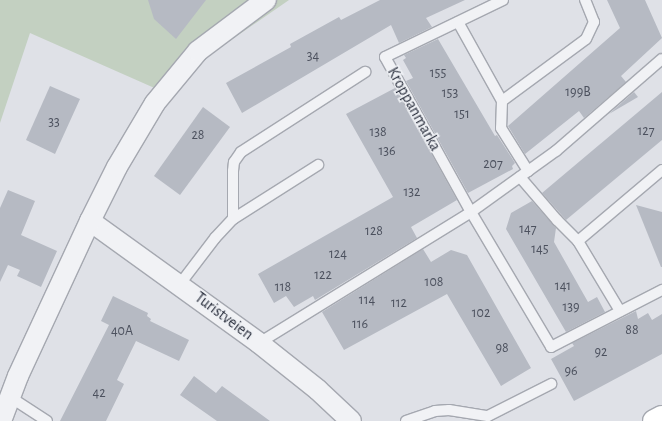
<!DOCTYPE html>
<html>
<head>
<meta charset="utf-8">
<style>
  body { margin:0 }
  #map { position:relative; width:662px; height:421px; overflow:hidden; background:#dfe1e7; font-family:"Alegreya Sans",sans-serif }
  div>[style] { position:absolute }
  .green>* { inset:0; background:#c3d0c1 }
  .building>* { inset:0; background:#b6bac3 }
  .roads { filter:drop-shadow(1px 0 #a5a8b0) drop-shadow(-1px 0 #a5a8b0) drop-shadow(0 1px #a5a8b0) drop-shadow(0 -1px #a5a8b0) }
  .lane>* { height:10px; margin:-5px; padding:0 5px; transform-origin:5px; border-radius:5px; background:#f1f2f5 }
  .street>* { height:20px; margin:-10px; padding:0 10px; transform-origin:10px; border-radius:10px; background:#f1f2f5 }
  .secondary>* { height:22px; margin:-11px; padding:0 11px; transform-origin:11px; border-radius:11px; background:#fff }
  span { translate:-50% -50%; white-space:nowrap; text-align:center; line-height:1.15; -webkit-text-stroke:3.5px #eef0f4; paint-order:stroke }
  .number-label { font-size:14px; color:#4c515e }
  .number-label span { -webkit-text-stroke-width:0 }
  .street-label { font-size:16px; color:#292e3c }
</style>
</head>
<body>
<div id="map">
  <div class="green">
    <i style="clip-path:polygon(0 0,289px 0,159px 90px,30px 33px,0 123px)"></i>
  </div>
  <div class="building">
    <i style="clip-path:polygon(148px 0,206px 0,176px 39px,154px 19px)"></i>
    <i style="clip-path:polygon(380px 0,465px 0,426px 18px,432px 27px,399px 43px,391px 25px,242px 113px,226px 83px,291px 47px,290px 44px,339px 17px,341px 20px)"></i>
    <i style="clip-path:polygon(607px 0,645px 0,662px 38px,621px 76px,626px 82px,584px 118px,579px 111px,525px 154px,508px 126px,620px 28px)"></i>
    <i style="clip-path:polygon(438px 39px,495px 136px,497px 135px,515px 163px,512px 166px,513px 169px,468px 193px,406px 81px,413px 78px,403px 60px,406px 58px,404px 55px)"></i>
    <i style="clip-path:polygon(50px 86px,80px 99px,55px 154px,26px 140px)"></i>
    <i style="clip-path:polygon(395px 88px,457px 200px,411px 227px,417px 238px,315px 300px,313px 296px,294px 307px,286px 296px,274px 303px,258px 274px,393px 197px,346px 114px)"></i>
    <i style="clip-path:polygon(634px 92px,638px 97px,609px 114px)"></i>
    <i style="clip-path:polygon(662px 92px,662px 140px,566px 220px,542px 193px)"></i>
    <i style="clip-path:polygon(203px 107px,230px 127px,180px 195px,154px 176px)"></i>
    <i style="clip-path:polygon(8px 190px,35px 201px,21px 235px,57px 251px,41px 287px,17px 276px,20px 270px,8px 265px,0 282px,0 208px)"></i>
    <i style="clip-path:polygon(532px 201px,556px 228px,554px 242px,588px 302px,597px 297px,605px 312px,566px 332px,506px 229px,511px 213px)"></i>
    <i style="clip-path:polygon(636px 205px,662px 212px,662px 267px,661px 267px)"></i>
    <i style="clip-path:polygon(423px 249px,431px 262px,451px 250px,467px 255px,531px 368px,501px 386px,447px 294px,344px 350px,322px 312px)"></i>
    <i style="clip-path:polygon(113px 296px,148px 313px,147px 316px,151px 319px,150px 321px,189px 340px,179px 361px,136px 341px,117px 380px,124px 384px,106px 421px,60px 421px,109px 325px,101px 321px)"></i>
    <i style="clip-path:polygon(636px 311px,638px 319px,648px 313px,652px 320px,662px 314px,662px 354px,574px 401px,551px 359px,574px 346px,572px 343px)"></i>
    <i style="clip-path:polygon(194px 376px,216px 393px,222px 386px,270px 421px,217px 421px,180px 395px)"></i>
  </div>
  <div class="roads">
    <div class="lane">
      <i style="left:503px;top:0;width:131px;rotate:154.2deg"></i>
      <i style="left:385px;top:57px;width:177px;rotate:61deg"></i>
      <i style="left:471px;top:212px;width:157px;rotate:59.3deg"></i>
      <i style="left:551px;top:347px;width:125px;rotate:-27.2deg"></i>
      <i style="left:458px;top:22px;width:90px;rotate:60.9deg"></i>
      <i style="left:502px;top:101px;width:104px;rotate:-36.4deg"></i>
      <i style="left:586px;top:39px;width:19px;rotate:-65deg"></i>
      <i style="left:594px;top:22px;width:24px;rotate:-112deg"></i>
      <i style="left:502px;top:101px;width:27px;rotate:92deg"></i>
      <i style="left:501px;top:128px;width:51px;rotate:57.9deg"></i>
      <i style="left:520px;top:177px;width:57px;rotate:49.3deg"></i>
      <i style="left:557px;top:220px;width:30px;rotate:45deg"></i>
      <i style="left:233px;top:219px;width:48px;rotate:-90deg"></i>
      <i style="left:233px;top:171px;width:9px;rotate:-84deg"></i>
      <i style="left:234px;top:162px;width:12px;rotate:-55deg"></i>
      <i style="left:241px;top:152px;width:148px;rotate:-32.8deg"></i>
      <i style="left:180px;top:284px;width:58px;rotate:-52.7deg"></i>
      <i style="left:215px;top:238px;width:26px;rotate:-47deg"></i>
      <i style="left:233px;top:219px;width:101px;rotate:-32.4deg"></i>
      <i style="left:620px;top:311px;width:82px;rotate:-121deg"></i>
      <i style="left:578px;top:241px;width:110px;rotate:-40.2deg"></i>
      <i style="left:259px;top:343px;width:249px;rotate:-31.7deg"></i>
      <i style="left:471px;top:212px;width:105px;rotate:-35.7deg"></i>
      <i style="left:556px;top:151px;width:140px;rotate:-41deg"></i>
      <i style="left:10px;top:397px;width:44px;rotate:33deg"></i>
      <i style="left:406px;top:421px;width:31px;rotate:-19deg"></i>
      <i style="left:435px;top:411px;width:14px;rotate:-4deg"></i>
      <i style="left:449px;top:410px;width:39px;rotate:9deg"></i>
      <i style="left:488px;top:416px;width:71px;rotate:-26.9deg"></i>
    </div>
    <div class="street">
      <i style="left:90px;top:221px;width:208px;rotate:35.8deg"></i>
      <i style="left:259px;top:343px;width:75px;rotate:38.5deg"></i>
      <i style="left:318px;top:390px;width:45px;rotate:43.2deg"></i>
      <i style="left:1px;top:421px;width:48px;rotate:-69.3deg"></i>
      <i style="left:18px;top:376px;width:171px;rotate:-65.1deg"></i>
      <i style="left:90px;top:221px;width:60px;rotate:-63.4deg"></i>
      <i style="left:117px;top:167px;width:74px;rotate:-59.3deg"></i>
      <i style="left:155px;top:103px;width:67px;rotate:-50.4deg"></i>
      <i style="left:198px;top:51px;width:85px;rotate:-36.9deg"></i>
    </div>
    <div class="secondary">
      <i style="left:654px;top:421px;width:9px;rotate:-27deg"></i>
    </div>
  </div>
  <div class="number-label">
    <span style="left:313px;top:56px">34</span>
    <span style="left:438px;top:73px">155</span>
    <span style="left:578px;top:92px">199B</span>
    <span style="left:450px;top:93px">153</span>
    <span style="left:462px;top:114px">151</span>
    <span style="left:54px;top:122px">33</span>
    <span style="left:646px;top:131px">127</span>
    <span style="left:378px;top:132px">138</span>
    <span style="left:198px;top:135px">28</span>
    <span style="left:387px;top:151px">136</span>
    <span style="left:493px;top:164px">207</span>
    <span style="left:412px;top:192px">132</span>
    <span style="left:528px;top:229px">147</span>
    <span style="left:374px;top:231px">128</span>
    <span style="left:540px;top:249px">145</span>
    <span style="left:338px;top:254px">124</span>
    <span style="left:323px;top:275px">122</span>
    <span style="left:434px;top:282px">108</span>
    <span style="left:563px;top:286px">141</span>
    <span style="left:283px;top:287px">118</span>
    <span style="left:367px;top:300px">114</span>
    <span style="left:399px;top:303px">112</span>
    <span style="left:571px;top:307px">139</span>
    <span style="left:481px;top:313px">102</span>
    <span style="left:360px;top:324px">116</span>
    <span style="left:632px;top:330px">88</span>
    <span style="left:122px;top:331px">40A</span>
    <span style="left:502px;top:348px">98</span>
    <span style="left:601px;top:352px">92</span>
    <span style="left:571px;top:371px">96</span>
    <span style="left:99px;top:393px">42</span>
  </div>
  <div class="street-label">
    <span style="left:414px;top:109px;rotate:61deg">Kroppanmarka</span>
    <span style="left:224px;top:316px;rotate:37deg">Turistveien</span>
  </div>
</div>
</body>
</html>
